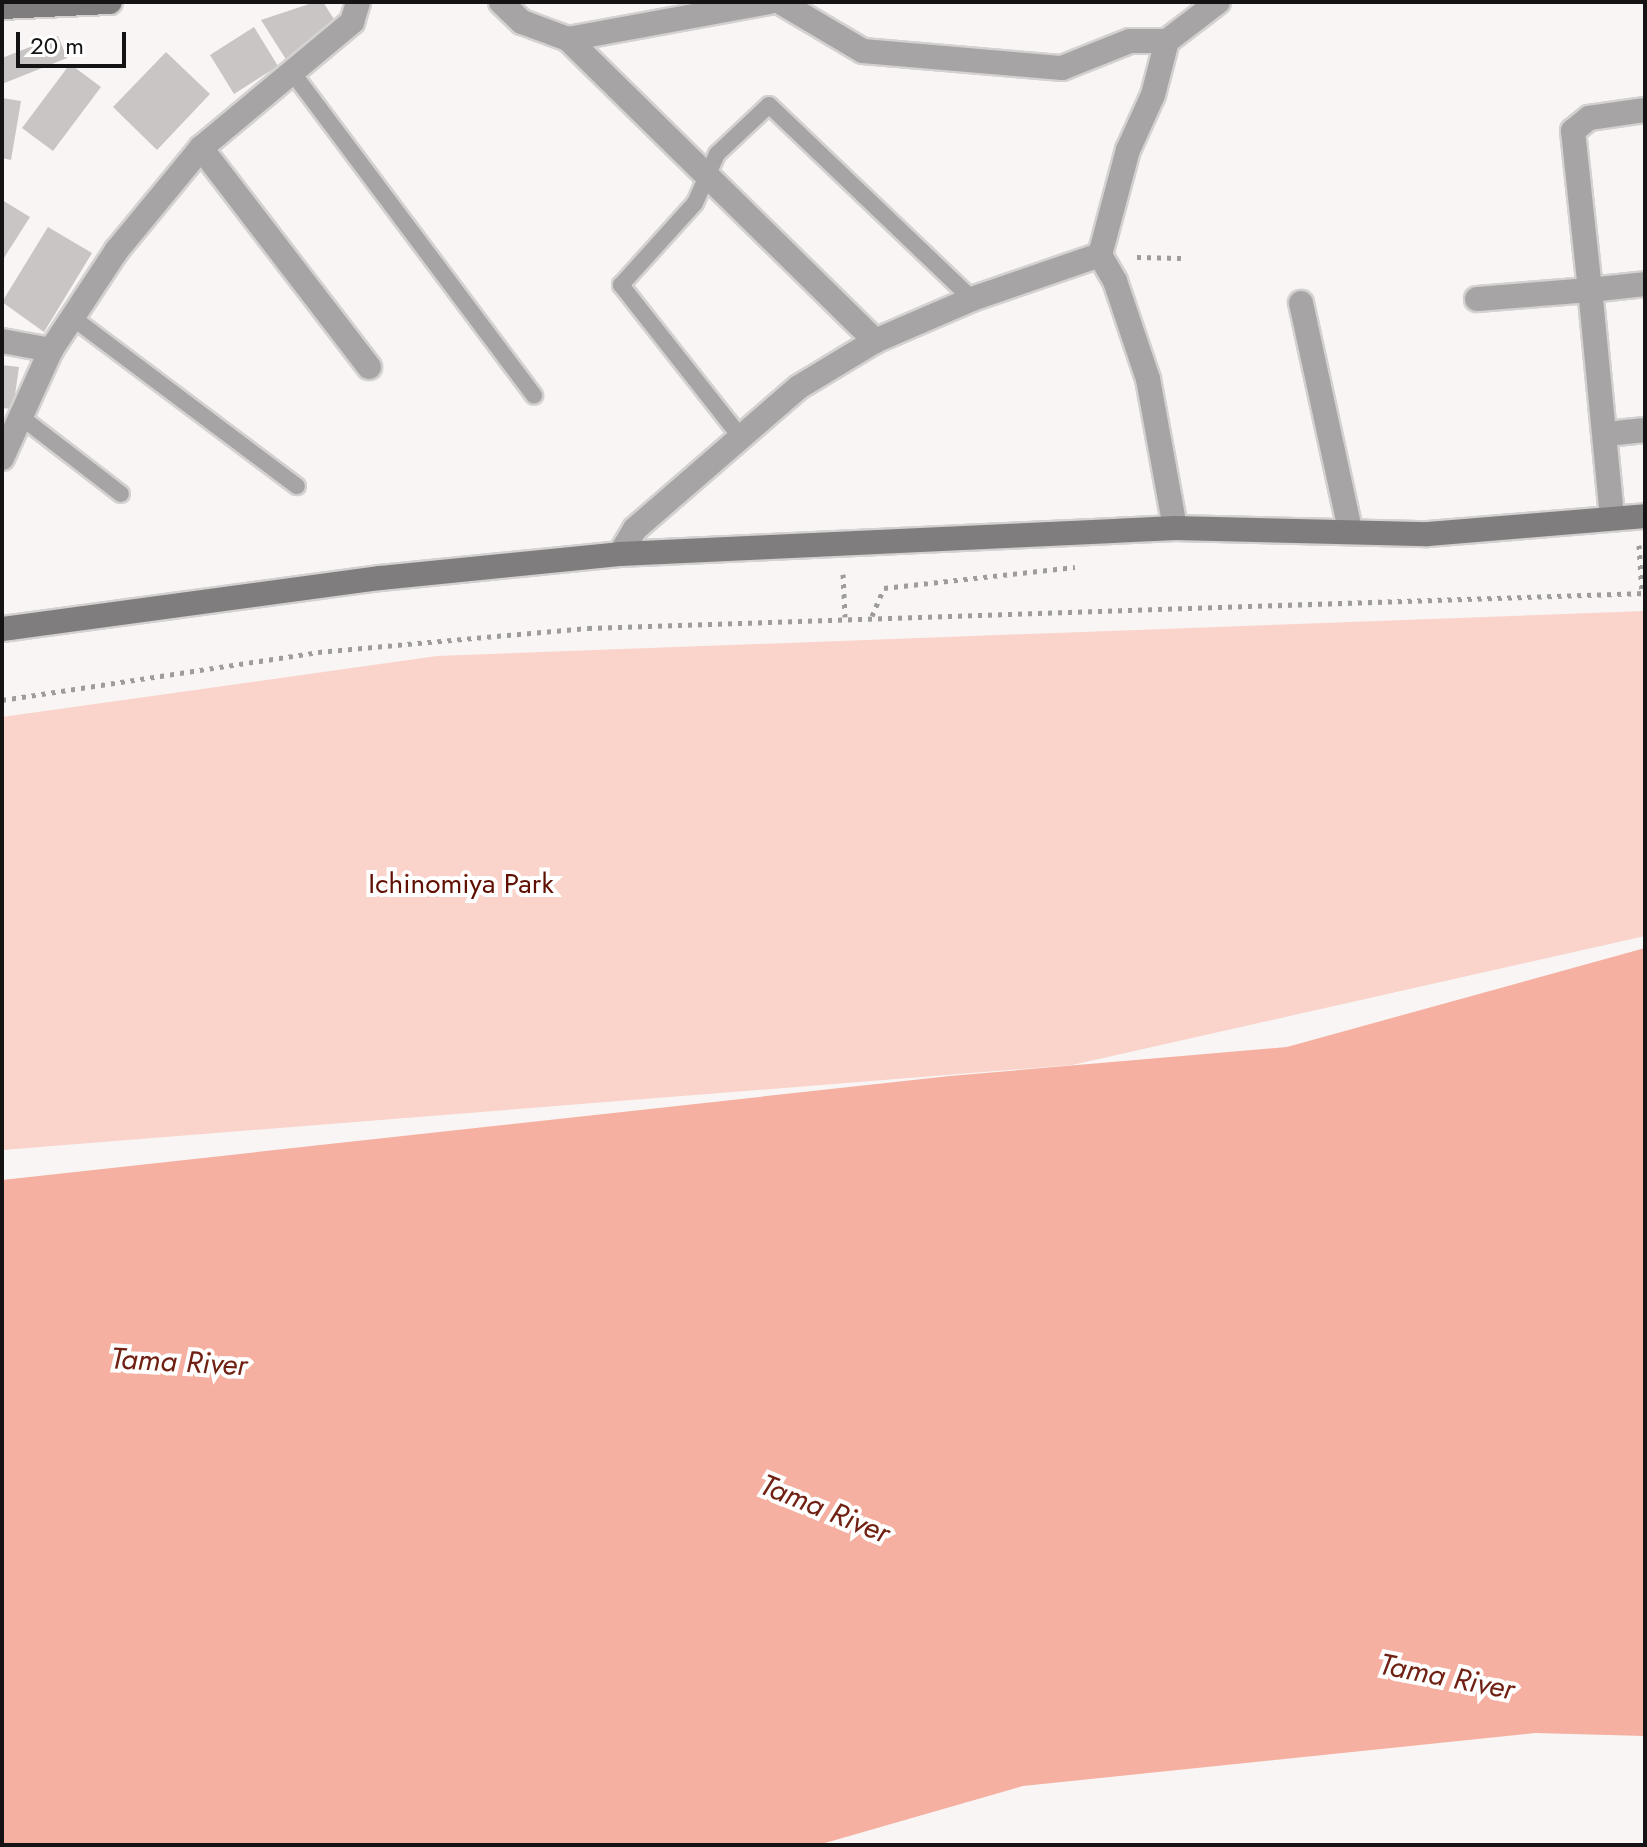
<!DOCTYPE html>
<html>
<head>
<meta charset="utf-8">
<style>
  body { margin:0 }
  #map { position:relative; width:1647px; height:1847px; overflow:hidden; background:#f8f5f4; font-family:Jost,sans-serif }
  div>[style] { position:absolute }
  .green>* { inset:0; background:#fad3ca }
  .water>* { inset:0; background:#f5b0a1 }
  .building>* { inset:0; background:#c9c5c4 }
  .path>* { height:5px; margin-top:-2.5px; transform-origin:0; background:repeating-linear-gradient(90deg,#9f9d9c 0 4px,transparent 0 10px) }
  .roads { filter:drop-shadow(2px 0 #d4d1d0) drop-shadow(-2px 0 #d4d1d0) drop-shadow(0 2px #d4d1d0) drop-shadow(0 -2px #d4d1d0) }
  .lane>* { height:16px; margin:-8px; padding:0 8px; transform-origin:8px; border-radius:8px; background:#a6a4a4 }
  .street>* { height:24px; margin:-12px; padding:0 12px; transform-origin:12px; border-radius:12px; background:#a6a4a4 }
  .secondary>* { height:24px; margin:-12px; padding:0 12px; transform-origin:12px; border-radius:12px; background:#7f7d7d }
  span { translate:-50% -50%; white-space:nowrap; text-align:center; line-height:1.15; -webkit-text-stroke:8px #fff; paint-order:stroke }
  .park-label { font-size:28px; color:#601003 }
  .water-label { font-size:30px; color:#702113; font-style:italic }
  .frame { position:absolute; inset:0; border:4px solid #151313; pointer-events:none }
  .scale { position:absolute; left:16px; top:32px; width:110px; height:36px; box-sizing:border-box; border:4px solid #151313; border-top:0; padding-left:10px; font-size:24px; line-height:28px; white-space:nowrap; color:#151313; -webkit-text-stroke:6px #fff; paint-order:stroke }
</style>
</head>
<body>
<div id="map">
  <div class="green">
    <i style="clip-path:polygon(1645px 611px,1645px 936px,1072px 1065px,2px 1150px,2px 717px,437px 656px)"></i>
  </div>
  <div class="water">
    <i style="clip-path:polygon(1645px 948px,1645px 1736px,1535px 1733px,1023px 1786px,818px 1845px,2px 1845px,2px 1180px,950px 1076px,1287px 1047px)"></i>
  </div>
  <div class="building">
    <i style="clip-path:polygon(315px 2px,323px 2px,339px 27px,287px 61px,261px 20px)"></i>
    <i style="clip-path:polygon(254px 27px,278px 66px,234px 94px,210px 55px)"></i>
    <i style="clip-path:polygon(58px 36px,67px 58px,2px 84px,2px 58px)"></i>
    <i style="clip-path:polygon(166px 52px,210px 94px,157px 150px,113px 107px)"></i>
    <i style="clip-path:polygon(70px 64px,101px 87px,53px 151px,22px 128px)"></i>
    <i style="clip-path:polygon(2px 98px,21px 101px,11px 160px,2px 158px)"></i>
    <i style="clip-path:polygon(2px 200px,30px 217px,2px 261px)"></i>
    <i style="clip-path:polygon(48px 227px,92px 253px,44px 332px,2px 302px)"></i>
    <i style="clip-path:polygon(2px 365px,19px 367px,13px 409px,2px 408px)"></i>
  </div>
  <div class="path">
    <i style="left:1137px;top:257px;width:44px;rotate:1.3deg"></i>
    <i style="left:1639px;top:545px;width:48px;rotate:86.4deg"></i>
    <i style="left:843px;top:574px;width:43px;rotate:87.3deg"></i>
    <i style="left:872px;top:616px;width:30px;rotate:-67deg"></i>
    <i style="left:884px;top:588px;width:192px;rotate:-6.3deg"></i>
    <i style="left:2px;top:700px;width:320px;rotate:-8.6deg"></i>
    <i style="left:318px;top:652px;width:271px;rotate:-5.1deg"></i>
    <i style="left:588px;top:628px;width:1058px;rotate:-1.9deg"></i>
  </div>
  <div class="roads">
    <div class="lane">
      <i style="left:292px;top:72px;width:404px;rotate:53.2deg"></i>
      <i style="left:73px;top:318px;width:280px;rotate:36.9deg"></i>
      <i style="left:21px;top:417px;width:126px;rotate:37.6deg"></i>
      <i style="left:739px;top:435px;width:191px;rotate:-128.2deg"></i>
      <i style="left:621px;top:285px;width:110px;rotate:-47.9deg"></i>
      <i style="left:695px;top:203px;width:54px;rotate:-65.8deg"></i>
      <i style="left:717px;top:154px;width:71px;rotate:-43.3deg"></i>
      <i style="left:769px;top:105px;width:281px;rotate:43.7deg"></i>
    </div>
    <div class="street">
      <i style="left:501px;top:2px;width:29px;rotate:44deg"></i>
      <i style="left:522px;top:22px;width:49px;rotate:20.3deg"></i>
      <i style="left:568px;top:39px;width:205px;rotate:-10.4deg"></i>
      <i style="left:780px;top:2px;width:96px;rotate:30.6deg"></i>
      <i style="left:863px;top:51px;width:200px;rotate:4.9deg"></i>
      <i style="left:1062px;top:68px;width:73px;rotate:-21.7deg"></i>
      <i style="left:1130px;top:41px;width:37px"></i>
      <i style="left:1167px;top:41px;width:64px;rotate:-37.4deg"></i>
      <i style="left:568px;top:39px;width:431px;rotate:44.5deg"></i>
      <i style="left:201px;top:148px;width:276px;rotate:52.5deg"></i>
      <i style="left:1100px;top:255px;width:30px;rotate:60deg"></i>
      <i style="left:1115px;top:281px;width:103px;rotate:71.4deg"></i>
      <i style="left:1148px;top:379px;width:151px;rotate:79.7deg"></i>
      <i style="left:1477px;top:299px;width:113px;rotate:-4.6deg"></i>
      <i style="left:1590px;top:290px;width:160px;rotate:-96.1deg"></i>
      <i style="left:1573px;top:131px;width:21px;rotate:-39deg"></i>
      <i style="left:1589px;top:118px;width:57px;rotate:-8.1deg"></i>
      <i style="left:1301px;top:303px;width:232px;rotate:77.8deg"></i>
      <i style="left:2px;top:341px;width:50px;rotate:10.4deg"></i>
      <i style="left:1607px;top:434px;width:38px;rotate:-6deg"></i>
      <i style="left:2px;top:458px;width:119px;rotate:-65.6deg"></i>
      <i style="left:51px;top:350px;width:120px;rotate:-56.6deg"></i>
      <i style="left:117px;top:250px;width:132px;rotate:-50.5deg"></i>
      <i style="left:201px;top:148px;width:197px;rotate:-39.8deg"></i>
      <i style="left:352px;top:22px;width:21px;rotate:-73deg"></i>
      <i style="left:1612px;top:517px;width:228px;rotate:-95.5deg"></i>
      <i style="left:1590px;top:290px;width:55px;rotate:-6.2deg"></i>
      <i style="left:620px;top:554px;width:29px;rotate:-59deg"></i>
      <i style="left:635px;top:529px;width:217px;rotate:-40.9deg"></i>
      <i style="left:799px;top:387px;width:89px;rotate:-31.2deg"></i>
      <i style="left:875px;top:341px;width:106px;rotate:-23.4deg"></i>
      <i style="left:972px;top:299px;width:135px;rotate:-19deg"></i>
      <i style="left:1100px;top:255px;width:109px;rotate:-75.1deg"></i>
      <i style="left:1128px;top:150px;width:60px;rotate:-65.6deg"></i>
      <i style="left:1153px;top:95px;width:56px;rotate:-75.5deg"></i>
    </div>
    <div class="secondary">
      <i style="left:2px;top:7px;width:108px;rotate:-2.7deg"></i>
      <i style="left:2px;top:629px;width:381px;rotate:-7.7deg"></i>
      <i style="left:380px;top:578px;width:241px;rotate:-5.7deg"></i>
      <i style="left:620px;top:554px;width:556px;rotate:-2.68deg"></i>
      <i style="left:1175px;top:528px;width:253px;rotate:1.4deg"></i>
      <i style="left:1428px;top:534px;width:218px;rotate:-4.7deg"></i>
    </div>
  </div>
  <div class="park-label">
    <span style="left:461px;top:884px">Ichinomiya Park</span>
  </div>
  <div class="water-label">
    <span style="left:179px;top:1362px;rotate:3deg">Tama River</span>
    <span style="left:825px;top:1509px;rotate:22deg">Tama River</span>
    <span style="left:1447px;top:1677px;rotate:11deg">Tama River</span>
  </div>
  <div class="frame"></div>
  <div class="scale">20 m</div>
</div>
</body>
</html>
